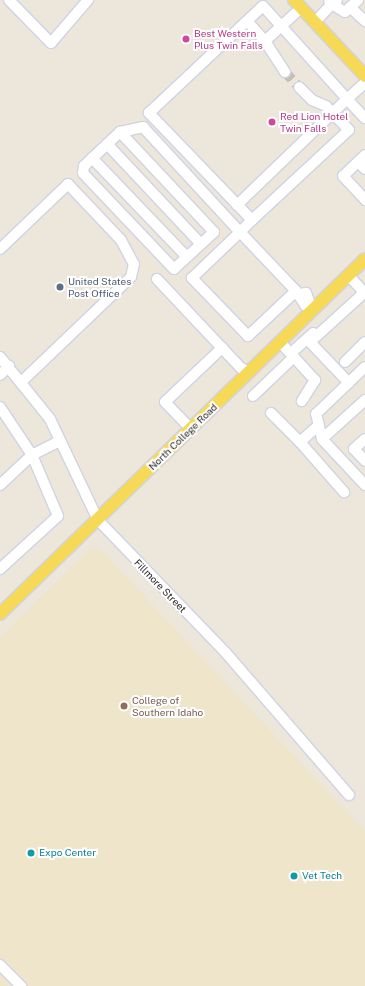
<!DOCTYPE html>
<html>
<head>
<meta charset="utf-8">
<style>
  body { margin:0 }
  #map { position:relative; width:365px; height:986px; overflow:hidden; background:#ede6db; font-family:"Public Sans",sans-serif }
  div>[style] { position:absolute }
  .education>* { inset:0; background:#efe5ca }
  .minor-tunnel>* { height:10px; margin-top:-5px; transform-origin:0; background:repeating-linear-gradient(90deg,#c6c0b8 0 10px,transparent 0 15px) }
  .roads { filter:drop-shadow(1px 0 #d0d3e3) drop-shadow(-1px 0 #d0d3e3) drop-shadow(0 1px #d0d3e3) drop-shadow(0 -1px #d0d3e3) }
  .minor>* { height:10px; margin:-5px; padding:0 5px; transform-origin:5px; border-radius:5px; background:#fff }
  .major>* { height:12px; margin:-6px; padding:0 6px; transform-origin:6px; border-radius:6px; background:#f6da57 }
  .dots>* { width:11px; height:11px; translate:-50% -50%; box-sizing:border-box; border:2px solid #fff; border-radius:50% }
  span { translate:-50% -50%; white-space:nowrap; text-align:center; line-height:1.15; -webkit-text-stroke:4px #fff; paint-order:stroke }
  .hotel-label { font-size:10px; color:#b23c85 }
  .left { translate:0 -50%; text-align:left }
  .service-label { font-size:10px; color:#4e5e75 }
  .street-label { font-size:10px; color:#2a2a2a }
  .education-label { font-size:10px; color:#785e54 }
  .culture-label { font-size:10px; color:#0d838f }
</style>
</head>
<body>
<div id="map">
  <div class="education">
    <i style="clip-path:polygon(90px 549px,100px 549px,365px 831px,365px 986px,0 986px,0 637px)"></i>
  </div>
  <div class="minor-tunnel">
    <i style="left:285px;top:72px;width:21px;rotate:47deg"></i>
  </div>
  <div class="roads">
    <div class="minor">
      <i style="left:9px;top:0;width:60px;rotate:45.7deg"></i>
      <i style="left:51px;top:43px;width:57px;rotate:-49.3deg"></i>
      <i style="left:337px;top:0;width:6px;rotate:141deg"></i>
      <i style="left:332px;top:4px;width:15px;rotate:32deg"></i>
      <i style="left:345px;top:12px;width:18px;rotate:-43deg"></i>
      <i style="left:350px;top:7px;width:21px;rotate:43deg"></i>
      <i style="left:247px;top:21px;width:27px;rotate:48deg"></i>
      <i style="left:315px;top:22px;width:25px;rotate:-47deg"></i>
      <i style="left:332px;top:4px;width:4px;rotate:-135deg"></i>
      <i style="left:285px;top:72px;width:37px;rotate:-123deg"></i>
      <i style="left:265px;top:41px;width:49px;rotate:-42.5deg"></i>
      <i style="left:120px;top:132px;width:137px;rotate:46.8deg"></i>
      <i style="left:214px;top:232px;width:54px;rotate:137.2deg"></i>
      <i style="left:174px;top:269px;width:132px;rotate:-133.5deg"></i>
      <i style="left:83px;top:173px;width:7px;rotate:-82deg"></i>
      <i style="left:84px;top:166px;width:50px;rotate:-43.4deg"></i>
      <i style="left:120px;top:132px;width:24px;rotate:-12deg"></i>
      <i style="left:143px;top:127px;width:143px;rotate:47.3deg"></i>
      <i style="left:240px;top:232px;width:81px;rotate:46.5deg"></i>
      <i style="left:296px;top:291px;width:66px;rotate:136.8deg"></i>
      <i style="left:248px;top:336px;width:81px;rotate:-134deg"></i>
      <i style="left:192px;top:278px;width:66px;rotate:-43.8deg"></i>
      <i style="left:240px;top:232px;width:17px;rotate:-45deg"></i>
      <i style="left:252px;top:220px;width:132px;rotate:-42.9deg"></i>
      <i style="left:349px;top:130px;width:33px;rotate:-134deg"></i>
      <i style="left:326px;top:106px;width:15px;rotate:-157deg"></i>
      <i style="left:312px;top:100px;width:18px;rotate:-135deg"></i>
      <i style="left:107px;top:144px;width:137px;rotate:46.8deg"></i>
      <i style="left:365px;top:155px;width:30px;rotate:136deg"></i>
      <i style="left:343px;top:176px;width:33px;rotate:47deg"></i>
      <i style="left:92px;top:158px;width:137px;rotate:46.2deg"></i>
      <i style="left:358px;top:162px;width:10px;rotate:45deg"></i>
      <i style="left:237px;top:205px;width:153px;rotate:-43.9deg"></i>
      <i style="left:347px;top:99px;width:26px;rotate:47deg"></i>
      <i style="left:252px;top:220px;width:149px;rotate:-133.9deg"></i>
      <i style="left:149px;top:113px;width:156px;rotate:-43.2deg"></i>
      <i style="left:263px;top:6px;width:125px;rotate:47.9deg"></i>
      <i style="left:347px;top:99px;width:24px;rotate:-42deg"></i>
      <i style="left:0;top:249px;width:94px;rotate:-43.7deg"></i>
      <i style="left:68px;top:184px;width:77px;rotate:46.6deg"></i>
      <i style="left:121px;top:240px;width:27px;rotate:62deg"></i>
      <i style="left:134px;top:264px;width:13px;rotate:103deg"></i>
      <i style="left:131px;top:277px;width:151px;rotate:136.3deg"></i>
      <i style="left:348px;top:275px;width:23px;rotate:47deg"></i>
      <i style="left:157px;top:279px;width:122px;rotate:46.7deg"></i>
      <i style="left:241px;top:368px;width:9px;rotate:27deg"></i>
      <i style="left:296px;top:291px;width:17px;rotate:57deg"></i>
      <i style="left:305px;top:305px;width:5px;rotate:-11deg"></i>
      <i style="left:310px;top:304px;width:12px;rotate:-110deg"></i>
      <i style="left:306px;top:293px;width:6px;rotate:171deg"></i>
      <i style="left:280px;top:342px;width:52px;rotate:47.4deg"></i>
      <i style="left:315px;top:380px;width:25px;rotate:122deg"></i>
      <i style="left:291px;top:353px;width:30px;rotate:-42deg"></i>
      <i style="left:0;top:357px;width:80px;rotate:51.1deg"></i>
      <i style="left:50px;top:419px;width:112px;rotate:64.6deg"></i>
      <i style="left:98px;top:520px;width:185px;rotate:46.1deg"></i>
      <i style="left:226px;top:653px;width:188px;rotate:49.1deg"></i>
      <i style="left:345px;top:362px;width:28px;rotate:-45deg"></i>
      <i style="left:0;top:375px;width:13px;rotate:-45deg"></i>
      <i style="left:349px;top:383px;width:57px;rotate:-133.6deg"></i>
      <i style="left:310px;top:342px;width:74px;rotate:-42.3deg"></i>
      <i style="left:253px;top:396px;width:57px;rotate:-43.6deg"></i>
      <i style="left:365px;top:400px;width:58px;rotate:137.8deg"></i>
      <i style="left:322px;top:439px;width:63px;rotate:46.9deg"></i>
      <i style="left:0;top:407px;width:58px;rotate:56.3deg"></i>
      <i style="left:32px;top:455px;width:66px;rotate:66.9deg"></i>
      <i style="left:58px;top:516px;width:79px;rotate:137.6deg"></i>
      <i style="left:271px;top:413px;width:41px;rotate:45deg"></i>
      <i style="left:300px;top:442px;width:25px;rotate:-42deg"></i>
      <i style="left:191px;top:429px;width:37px;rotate:-134deg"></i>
      <i style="left:165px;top:402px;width:79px;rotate:-43.5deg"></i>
      <i style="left:322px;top:439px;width:26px;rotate:-103deg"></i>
      <i style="left:316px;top:414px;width:68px;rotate:-43.8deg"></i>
      <i style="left:365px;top:439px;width:15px;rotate:138deg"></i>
      <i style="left:354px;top:449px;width:16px;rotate:47deg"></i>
      <i style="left:300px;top:442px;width:67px;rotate:48.7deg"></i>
      <i style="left:0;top:485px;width:44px;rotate:-43.2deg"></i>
      <i style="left:32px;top:455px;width:31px;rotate:-27deg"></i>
      <i style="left:0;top:965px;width:30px;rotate:45deg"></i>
    </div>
    <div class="major">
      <i style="left:294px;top:0;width:104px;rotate:46.9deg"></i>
      <i style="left:0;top:614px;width:509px;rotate:-44.2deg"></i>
    </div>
  </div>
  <div class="dots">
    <i style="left:186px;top:39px;background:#d1479c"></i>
    <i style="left:272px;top:122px;background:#d1479c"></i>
    <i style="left:60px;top:287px;background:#5c6f8a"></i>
    <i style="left:124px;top:706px;background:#8d6e63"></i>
    <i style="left:31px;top:853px;background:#0f9aa8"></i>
    <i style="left:294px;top:876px;background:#0f9aa8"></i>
  </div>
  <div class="hotel-label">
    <span class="left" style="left:194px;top:39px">Best Western<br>Plus Twin Falls</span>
    <span class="left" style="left:280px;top:122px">Red Lion Hotel<br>Twin Falls</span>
  </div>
  <div class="service-label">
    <span class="left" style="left:68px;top:287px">United States<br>Post Office</span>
  </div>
  <div class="street-label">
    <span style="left:183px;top:437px;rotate:-44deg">North College Road</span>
    <span style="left:160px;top:586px;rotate:46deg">Fillmore Street</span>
  </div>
  <div class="education-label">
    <span class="left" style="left:132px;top:706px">College of<br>Southern Idaho</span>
  </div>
  <div class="culture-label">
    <span class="left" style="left:39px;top:853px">Expo Center</span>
    <span class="left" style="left:302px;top:876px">Vet Tech</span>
  </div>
</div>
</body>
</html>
